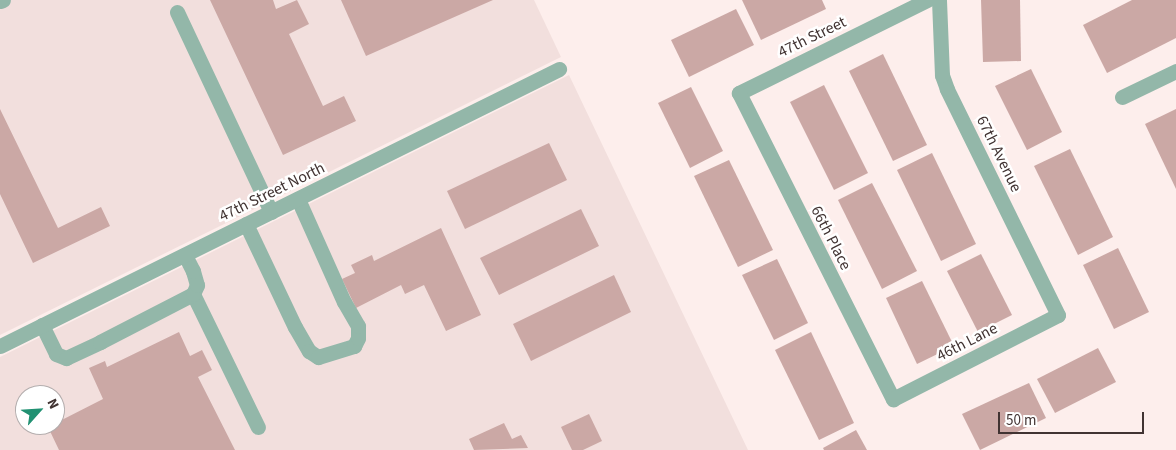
<!DOCTYPE html>
<html>
<head>
<meta charset="utf-8">
<style>
  body { margin:0 }
  #map { position:relative; width:1176px; height:450px; overflow:hidden; background:#fdeeec; font-family:"Source Sans 3",sans-serif }
  div>[style] { position:absolute }
  .built>* { inset:0; background:#f2dfdd }
  .building>* { inset:0; background:#cba8a5 }
  .minor>* { height:15px; margin:-7.5px; padding:0 7.5px; transform-origin:7.5px; border-radius:7.5px; background:#93b7a9 }
  span { translate:-50% -50%; white-space:nowrap; text-align:center; line-height:1.15; -webkit-text-stroke:5px #fff; paint-order:stroke }
  .street-label { font-size:16px; color:#413332 }
  .north { position:absolute; left:15px; top:385px; width:50px; height:50px; box-sizing:border-box; background:#fff; border:1px solid #b3adad; border-radius:50%; rotate:64deg; font-size:14px; font-weight:700; line-height:20px; text-align:center; color:#413332 }
  .north::after { content:''; display:block; margin:auto; width:18px; height:22px; background:#219172; clip-path:polygon(50% 0,100% 100%,50% 72%,0 100%) }
  .scale { position:absolute; left:998px; top:412px; width:146px; height:22px; box-sizing:border-box; border:2px solid #413332; border-top:0; padding-left:6px; font-size:15px; line-height:18px; white-space:nowrap; color:#413332; -webkit-text-stroke:4px #fff; paint-order:stroke }
</style>
</head>
<body>
<div id="map">
  <div class="built">
    <i style="clip-path:polygon(0 0,534px 0,561px 57px,0 335px)"></i>
    <i style="clip-path:polygon(evenodd,569px 75px,748px 450px,0 450px,0 357px,569px 75px,25px 395px,55px 395px,55px 425px,25px 425px,25px 395px)"></i>
  </div>
  <div class="building">
    <i style="clip-path:polygon(210px 0,273px 0,276px 9px,297px 0,309px 24px,289px 34px,323px 106px,344px 96px,356px 121px,283px 155px)"></i>
    <i style="clip-path:polygon(341px 0,493px 0,366px 56px)"></i>
    <i style="clip-path:polygon(742px 0,822px 0,826px 9px,761px 40px)"></i>
    <i style="clip-path:polygon(981px 0,1020px 0,1021px 61px,983px 62px)"></i>
    <i style="clip-path:polygon(1132px 0,1176px 0,1176px 38px,1107px 73px,1083px 25px)"></i>
    <i style="clip-path:polygon(736px 9px,754px 45px,689px 77px,671px 40px)"></i>
    <i style="clip-path:polygon(883px 54px,927px 145px,893px 161px,849px 71px)"></i>
    <i style="clip-path:polygon(1031px 69px,1062px 132px,1027px 150px,995px 86px)"></i>
    <i style="clip-path:polygon(824px 85px,868px 173px,834px 190px,790px 102px)"></i>
    <i style="clip-path:polygon(691px 87px,723px 151px,690px 168px,658px 103px)"></i>
    <i style="clip-path:polygon(0 109px,58px 228px,101px 207px,110px 226px,33px 263px,0 194px)"></i>
    <i style="clip-path:polygon(1176px 109px,1176px 189px,1145px 124px)"></i>
    <i style="clip-path:polygon(549px 143px,567px 180px,465px 229px,447px 191px)"></i>
    <i style="clip-path:polygon(1070px 149px,1113px 237px,1078px 255px,1034px 166px)"></i>
    <i style="clip-path:polygon(932px 153px,976px 244px,941px 261px,897px 170px)"></i>
    <i style="clip-path:polygon(729px 160px,773px 250px,738px 267px,694px 176px)"></i>
    <i style="clip-path:polygon(872px 183px,917px 271px,882px 289px,838px 200px)"></i>
    <i style="clip-path:polygon(581px 209px,599px 246px,499px 295px,480px 258px)"></i>
    <i style="clip-path:polygon(441px 228px,481px 315px,446px 331px,424px 285px,405px 294px,401px 285px,356px 308px,342px 279px,355px 273px,351px 265px,372px 255px,374px 261px)"></i>
    <i style="clip-path:polygon(1118px 248px,1149px 312px,1114px 329px,1083px 265px)"></i>
    <i style="clip-path:polygon(981px 254px,1012px 315px,978px 332px,947px 271px)"></i>
    <i style="clip-path:polygon(777px 259px,808px 323px,774px 340px,742px 275px)"></i>
    <i style="clip-path:polygon(614px 275px,631px 312px,531px 361px,513px 324px)"></i>
    <i style="clip-path:polygon(922px 281px,954px 346px,917px 364px,886px 298px)"></i>
    <i style="clip-path:polygon(179px 332px,190px 356px,202px 350px,212px 370px,198px 377px,235px 450px,59px 450px,48px 427px,103px 399px,89px 368px,105px 361px,107px 367px)"></i>
    <i style="clip-path:polygon(811px 332px,854px 423px,819px 440px,775px 350px)"></i>
    <i style="clip-path:polygon(1098px 348px,1116px 382px,1055px 413px,1037px 379px)"></i>
    <i style="clip-path:polygon(1029px 383px,1046px 418px,980px 450px,962px 414px)"></i>
    <i style="clip-path:polygon(589px 414px,602px 441px,583px 450px,572px 450px,561px 427px)"></i>
    <i style="clip-path:polygon(504px 423px,512px 439px,521px 435px,528px 448px,474px 450px,469px 439px)"></i>
    <i style="clip-path:polygon(856px 430px,867px 450px,824px 450px,823px 448px)"></i>
  </div>
  <div class="minor">
    <i style="left:927px;top:0;width:210px;rotate:153.7deg"></i>
    <i style="left:739px;top:93px;width:343px;rotate:63.3deg"></i>
    <i style="left:893px;top:399px;width:185px;rotate:-27deg"></i>
    <i style="left:1058px;top:315px;width:252px;rotate:-116.2deg"></i>
    <i style="left:947px;top:89px;width:15px;rotate:-110deg"></i>
    <i style="left:942px;top:75px;width:75px;rotate:-92.3deg"></i>
    <i style="left:0;top:1px;width:3px;rotate:-18deg"></i>
    <i style="left:177px;top:12px;width:221px;rotate:64.8deg"></i>
    <i style="left:1122px;top:97px;width:60px;rotate:-25.7deg"></i>
    <i style="left:246px;top:224px;width:114px;rotate:64.6deg"></i>
    <i style="left:295px;top:327px;width:28px;rotate:60deg"></i>
    <i style="left:309px;top:351px;width:11px;rotate:34deg"></i>
    <i style="left:318px;top:357px;width:38px;rotate:-17deg"></i>
    <i style="left:354px;top:346px;width:9px;rotate:-63deg"></i>
    <i style="left:358px;top:338px;width:12px;rotate:-90deg"></i>
    <i style="left:358px;top:326px;width:28px;rotate:-120deg"></i>
    <i style="left:344px;top:302px;width:113px;rotate:-114.1deg"></i>
    <i style="left:193px;top:294px;width:148px;rotate:64deg"></i>
    <i style="left:42px;top:325px;width:32px;rotate:64deg"></i>
    <i style="left:56px;top:354px;width:11px;rotate:22deg"></i>
    <i style="left:66px;top:358px;width:38px;rotate:-25deg"></i>
    <i style="left:100px;top:342px;width:105px;rotate:-27.3deg"></i>
    <i style="left:193px;top:294px;width:10px;rotate:-66deg"></i>
    <i style="left:197px;top:285px;width:15px;rotate:-106deg"></i>
    <i style="left:193px;top:271px;width:18px;rotate:-117deg"></i>
    <i style="left:0;top:346px;width:624px;rotate:-26.36deg"></i>
  </div>
  <div class="street-label">
    <span style="left:812px;top:37px;rotate:-26deg">47th Street</span>
    <span style="left:999px;top:154px;rotate:64deg">67th Avenue</span>
    <span style="left:272px;top:192px;rotate:-26deg">47th Street North</span>
    <span style="left:831px;top:238px;rotate:63deg">66th Place</span>
    <span style="left:967px;top:342px;rotate:-27deg">46th Lane</span>
  </div>
  <div class="north">N</div>
  <div class="scale">50 m</div>
</div>
</body>
</html>
